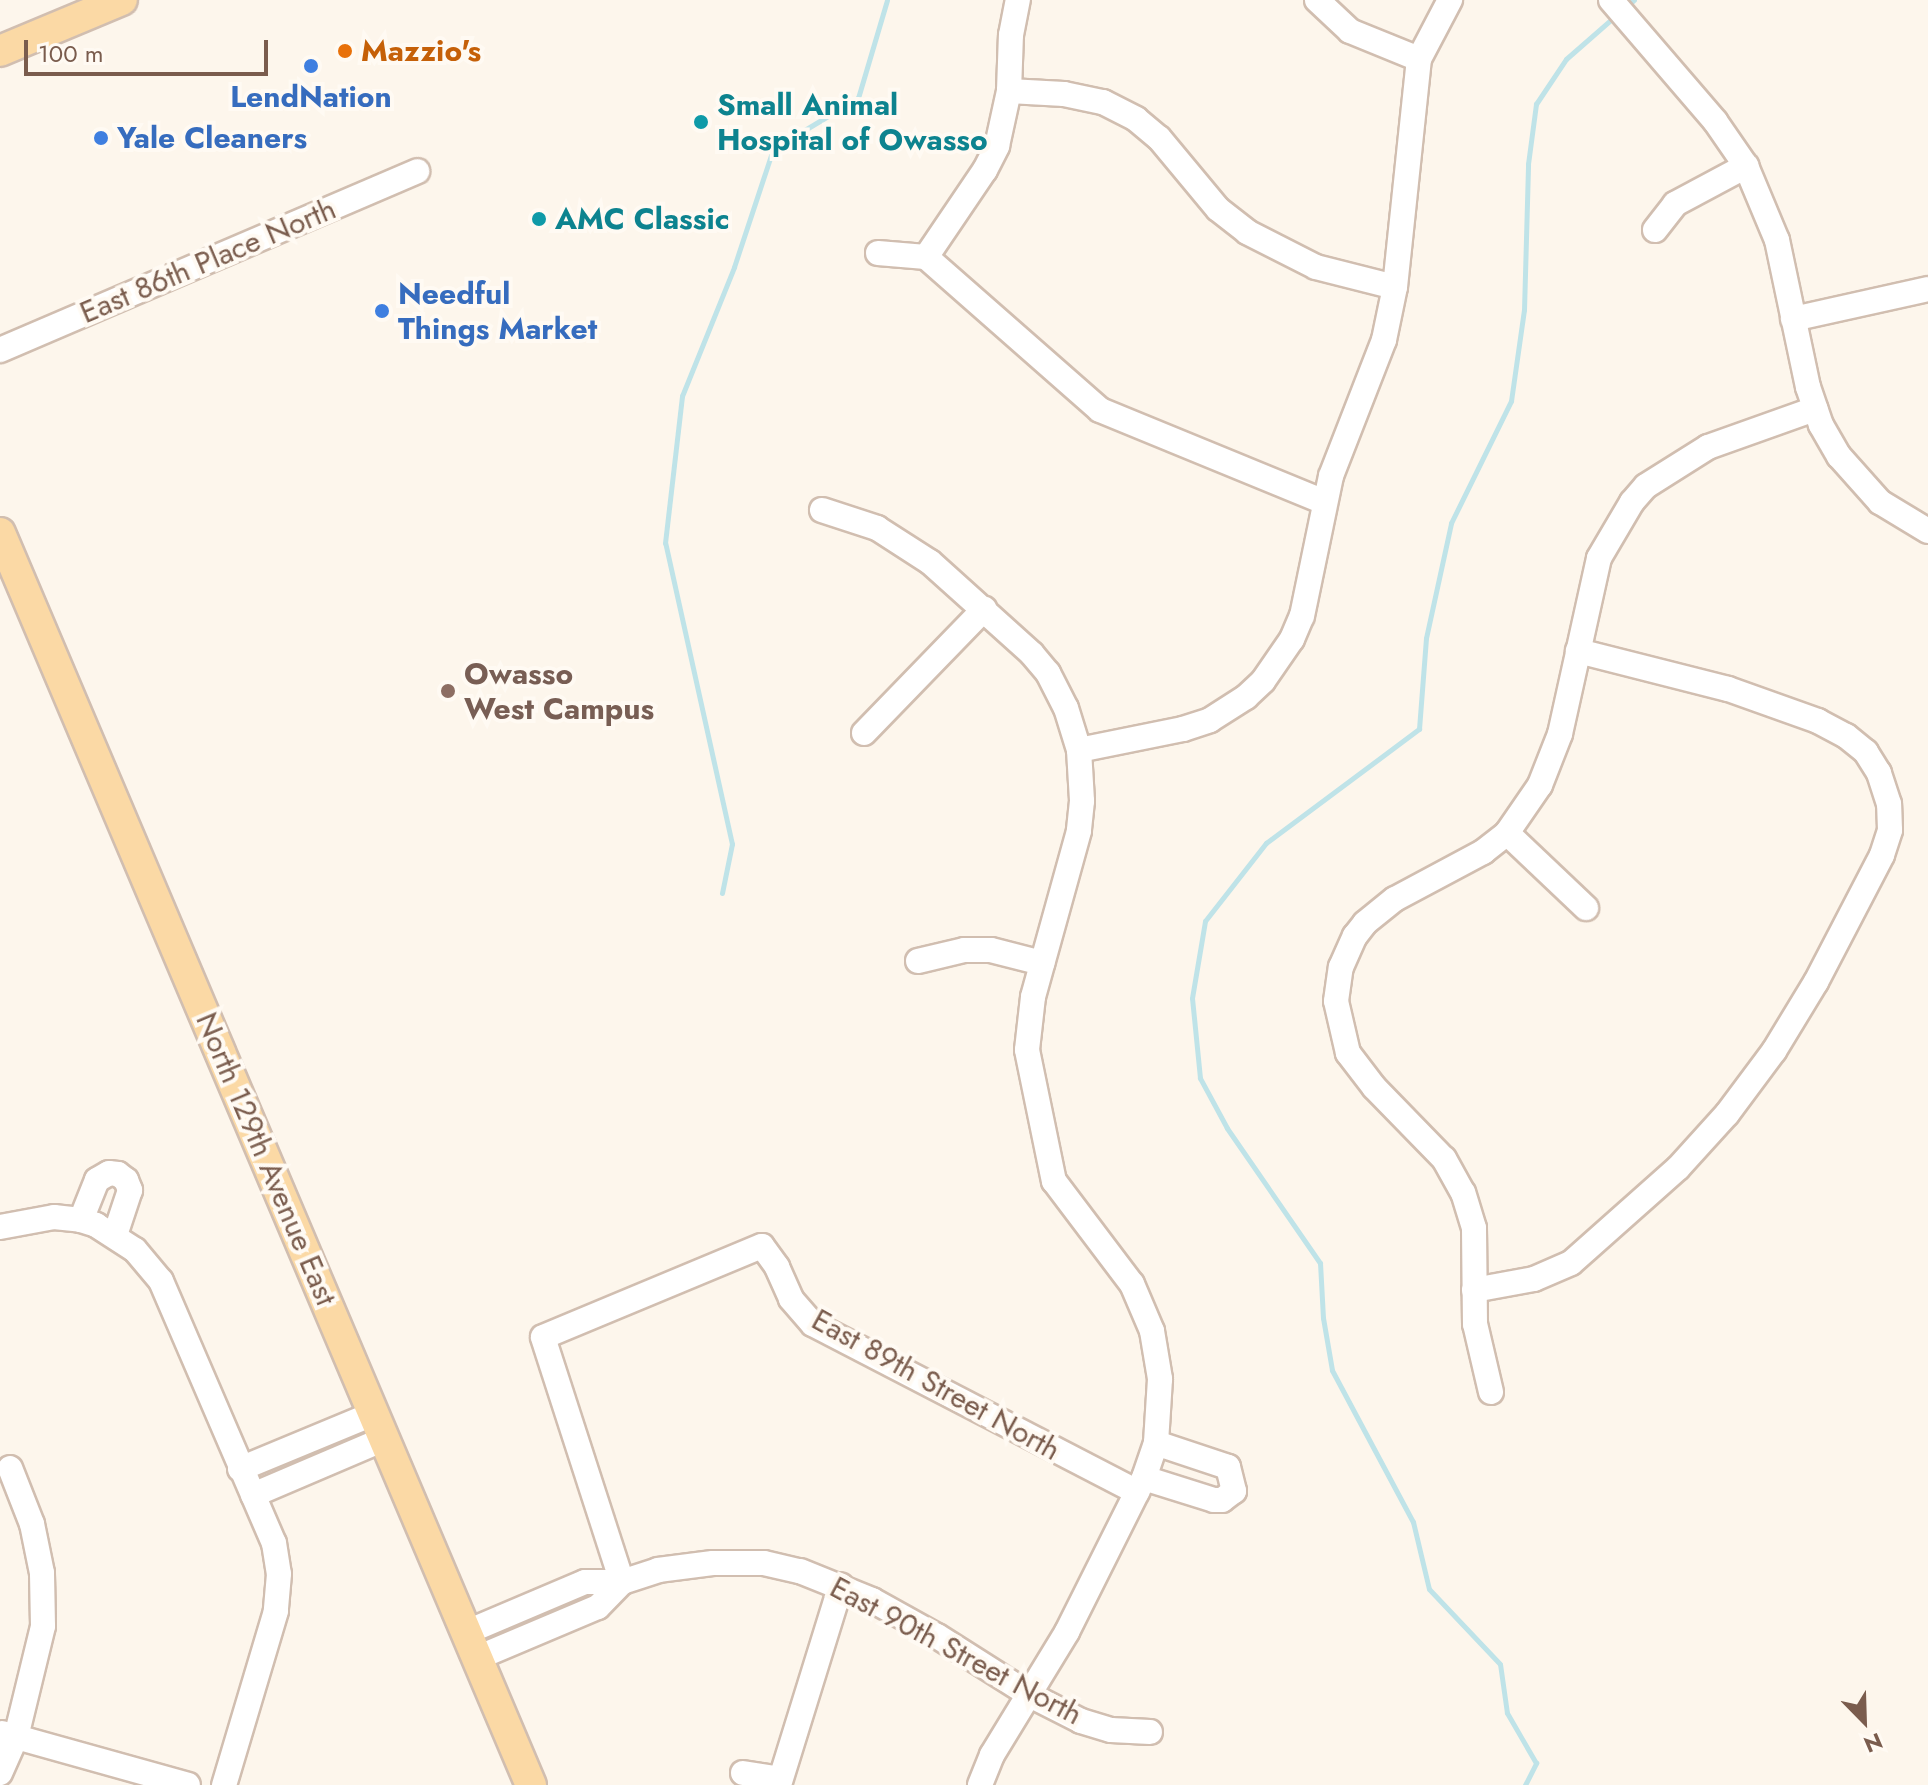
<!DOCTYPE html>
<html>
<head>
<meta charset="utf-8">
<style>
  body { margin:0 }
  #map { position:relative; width:1928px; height:1785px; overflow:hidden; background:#fdf6ec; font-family:Jost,sans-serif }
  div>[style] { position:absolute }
  .stream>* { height:5px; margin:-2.5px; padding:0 2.5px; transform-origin:2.5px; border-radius:2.5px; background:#bfe3e8 }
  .roads { filter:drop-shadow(2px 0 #d1beb0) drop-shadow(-2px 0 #d1beb0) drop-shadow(0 2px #d1beb0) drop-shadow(0 -2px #d1beb0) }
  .minor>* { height:24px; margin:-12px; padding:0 12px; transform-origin:12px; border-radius:12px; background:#fff }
  .major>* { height:30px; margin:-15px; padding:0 15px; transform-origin:15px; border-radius:15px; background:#fbd9a5 }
  .dots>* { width:22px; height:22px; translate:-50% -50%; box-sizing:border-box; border:4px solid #fffaf3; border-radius:50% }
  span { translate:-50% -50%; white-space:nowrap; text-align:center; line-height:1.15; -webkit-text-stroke:8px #fffaf3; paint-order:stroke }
  .food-label { font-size:30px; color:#c56008; font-weight:700 }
  .left { translate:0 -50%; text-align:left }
  .shop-label { font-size:30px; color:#366cbe; font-weight:700 }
  .culture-label { font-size:30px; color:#0d838f; font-weight:700 }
  .street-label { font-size:30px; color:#7a5c4d }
  .education-label { font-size:30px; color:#785e54; font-weight:700 }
  .north { position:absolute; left:1824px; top:1681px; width:80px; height:80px; -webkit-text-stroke:6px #fffaf3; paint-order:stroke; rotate:157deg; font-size:22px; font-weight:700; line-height:32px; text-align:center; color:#7a5c4d }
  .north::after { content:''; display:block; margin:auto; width:28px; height:36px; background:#7a5c4d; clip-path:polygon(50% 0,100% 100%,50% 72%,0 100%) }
  .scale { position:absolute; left:24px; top:40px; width:244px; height:36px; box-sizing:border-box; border:4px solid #7a5c4d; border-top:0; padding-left:10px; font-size:24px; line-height:28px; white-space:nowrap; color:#7a5c4d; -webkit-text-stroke:6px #fffaf3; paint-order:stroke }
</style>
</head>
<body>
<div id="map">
  <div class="stream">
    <i style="left:1625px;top:8px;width:12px;rotate:-42deg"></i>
    <i style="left:722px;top:893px;width:50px;rotate:-78.5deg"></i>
    <i style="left:732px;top:844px;width:308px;rotate:-102.5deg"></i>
    <i style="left:665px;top:543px;width:148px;rotate:-83.4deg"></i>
    <i style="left:682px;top:396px;width:139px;rotate:-68deg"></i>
    <i style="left:734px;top:267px;width:124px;rotate:-71.7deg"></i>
    <i style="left:773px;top:149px;width:99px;rotate:-31deg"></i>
    <i style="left:858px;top:98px;width:102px;rotate:-73.5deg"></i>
    <i style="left:1525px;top:1785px;width:25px;rotate:-63deg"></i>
    <i style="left:1536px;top:1763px;width:58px;rotate:-120.1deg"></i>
    <i style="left:1507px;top:1713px;width:49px;rotate:-98.1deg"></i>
    <i style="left:1500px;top:1664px;width:103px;rotate:-133.4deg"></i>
    <i style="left:1429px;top:1589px;width:69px;rotate:-103.4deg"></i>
    <i style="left:1413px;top:1522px;width:172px;rotate:-118.1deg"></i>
    <i style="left:1332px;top:1370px;width:53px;rotate:-99.8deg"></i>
    <i style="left:1323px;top:1318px;width:55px;rotate:-93.1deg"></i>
    <i style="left:1320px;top:1263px;width:164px;rotate:-124.6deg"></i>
    <i style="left:1227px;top:1128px;width:57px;rotate:-118.4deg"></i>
    <i style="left:1200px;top:1078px;width:80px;rotate:-95.7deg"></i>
    <i style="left:1192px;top:998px;width:78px;rotate:-80.4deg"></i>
    <i style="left:1205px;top:921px;width:99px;rotate:-52deg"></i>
    <i style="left:1266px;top:843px;width:191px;rotate:-36.7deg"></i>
    <i style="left:1419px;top:729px;width:91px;rotate:-85.6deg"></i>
    <i style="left:1426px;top:638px;width:118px;rotate:-77.7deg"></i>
    <i style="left:1451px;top:523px;width:136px;rotate:-63.8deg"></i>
    <i style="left:1511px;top:401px;width:92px;rotate:-81.9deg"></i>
    <i style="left:1524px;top:310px;width:146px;rotate:-88.4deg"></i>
    <i style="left:1528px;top:164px;width:61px;rotate:-82.4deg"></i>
    <i style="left:1536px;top:104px;width:54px;rotate:-56.3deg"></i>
    <i style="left:1566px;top:59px;width:64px;rotate:-41.2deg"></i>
  </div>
  <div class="roads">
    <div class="minor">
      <i style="left:1317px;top:0;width:45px;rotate:43.2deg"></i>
      <i style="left:1350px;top:31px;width:74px;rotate:22.1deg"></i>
      <i style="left:1611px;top:0;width:160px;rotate:49.3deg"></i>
      <i style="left:1715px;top:121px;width:55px;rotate:55.4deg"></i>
      <i style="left:1746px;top:166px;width:80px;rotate:67.3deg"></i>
      <i style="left:1777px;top:240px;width:150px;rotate:78.1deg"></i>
      <i style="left:1808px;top:387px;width:40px;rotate:71.1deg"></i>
      <i style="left:1821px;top:425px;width:36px;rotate:60deg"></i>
      <i style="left:1839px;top:456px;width:62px;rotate:48.3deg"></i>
      <i style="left:1880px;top:502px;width:56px;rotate:31.1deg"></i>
      <i style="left:1009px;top:91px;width:55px;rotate:3.1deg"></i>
      <i style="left:1064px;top:94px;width:40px;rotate:12deg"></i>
      <i style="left:1103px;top:102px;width:37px;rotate:27deg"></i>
      <i style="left:1136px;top:119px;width:30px;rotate:40deg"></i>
      <i style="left:1159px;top:138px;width:92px;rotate:50.3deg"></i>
      <i style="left:1218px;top:209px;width:37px;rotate:38deg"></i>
      <i style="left:1247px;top:232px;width:77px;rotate:26.9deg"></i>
      <i style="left:1316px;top:267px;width:81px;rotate:14.2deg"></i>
      <i style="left:1655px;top:230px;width:33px;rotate:-52deg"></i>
      <i style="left:1675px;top:204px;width:81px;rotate:-28.2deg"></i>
      <i style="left:878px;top:253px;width:48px;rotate:4.8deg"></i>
      <i style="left:926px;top:257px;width:232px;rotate:41.3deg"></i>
      <i style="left:1100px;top:410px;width:242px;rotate:22.3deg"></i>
      <i style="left:926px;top:257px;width:105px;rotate:-55.9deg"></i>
      <i style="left:985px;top:170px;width:27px;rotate:-63deg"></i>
      <i style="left:997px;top:146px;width:56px;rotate:-77.7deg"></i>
      <i style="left:1009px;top:91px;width:56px;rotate:-88deg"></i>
      <i style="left:1011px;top:35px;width:36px;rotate:-79deg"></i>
      <i style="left:1793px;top:319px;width:138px;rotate:-12.5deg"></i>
      <i style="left:0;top:350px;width:454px;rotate:-23.2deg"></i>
      <i style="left:822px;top:510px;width:58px;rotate:18.1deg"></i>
      <i style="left:877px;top:528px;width:63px;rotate:32.7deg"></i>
      <i style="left:930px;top:562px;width:137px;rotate:42deg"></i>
      <i style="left:1032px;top:654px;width:25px;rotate:50deg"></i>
      <i style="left:1048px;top:673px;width:39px;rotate:63deg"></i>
      <i style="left:1066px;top:708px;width:44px;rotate:72.8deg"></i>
      <i style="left:1079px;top:750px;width:51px;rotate:86.6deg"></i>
      <i style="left:1082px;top:801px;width:30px;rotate:96deg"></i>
      <i style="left:1079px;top:831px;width:172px;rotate:105.5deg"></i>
      <i style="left:1033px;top:997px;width:53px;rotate:96.5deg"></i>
      <i style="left:1027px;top:1050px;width:134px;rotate:78.4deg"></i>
      <i style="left:1054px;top:1181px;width:129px;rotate:52.9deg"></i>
      <i style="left:1132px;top:1284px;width:51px;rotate:66.9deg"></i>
      <i style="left:1152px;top:1331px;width:49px;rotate:80.5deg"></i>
      <i style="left:1160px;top:1379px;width:64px;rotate:93.6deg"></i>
      <i style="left:1156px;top:1443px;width:37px;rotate:109deg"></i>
      <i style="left:1144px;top:1478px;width:172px;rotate:116.6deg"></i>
      <i style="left:1067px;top:1632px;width:144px;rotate:121.4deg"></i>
      <i style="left:992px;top:1755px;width:32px;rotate:112deg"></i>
      <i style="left:864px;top:733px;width:173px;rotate:-45.9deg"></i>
      <i style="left:1079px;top:750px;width:106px;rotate:-11.4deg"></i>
      <i style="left:1183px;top:729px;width:28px;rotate:-18deg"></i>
      <i style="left:1210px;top:720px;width:43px;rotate:-32.6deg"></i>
      <i style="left:1246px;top:697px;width:23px;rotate:-43deg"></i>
      <i style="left:1263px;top:681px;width:51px;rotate:-55.4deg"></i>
      <i style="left:1292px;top:639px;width:25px;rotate:-67deg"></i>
      <i style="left:1302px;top:616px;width:143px;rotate:-78.3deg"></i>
      <i style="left:1331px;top:476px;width:146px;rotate:-68.7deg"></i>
      <i style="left:1384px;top:340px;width:54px;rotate:-78.3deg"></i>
      <i style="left:1395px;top:287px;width:229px;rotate:-84deg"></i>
      <i style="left:1419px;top:59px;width:67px;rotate:-62.3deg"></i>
      <i style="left:1507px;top:833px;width:109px;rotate:43.5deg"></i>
      <i style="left:918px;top:961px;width:47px;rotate:-13.4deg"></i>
      <i style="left:964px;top:950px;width:27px"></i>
      <i style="left:991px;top:950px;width:53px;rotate:14.3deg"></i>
      <i style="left:81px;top:1220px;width:43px;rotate:-68.2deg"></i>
      <i style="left:97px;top:1180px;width:14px;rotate:-30deg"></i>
      <i style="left:109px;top:1173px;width:9px;rotate:6deg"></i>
      <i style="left:118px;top:1174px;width:10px;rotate:37deg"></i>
      <i style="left:126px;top:1180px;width:11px;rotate:68deg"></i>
      <i style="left:130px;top:1190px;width:47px;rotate:108.4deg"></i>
      <i style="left:0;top:1227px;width:55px;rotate:-10.5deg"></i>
      <i style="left:54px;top:1217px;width:27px;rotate:6deg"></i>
      <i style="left:81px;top:1220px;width:16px;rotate:18deg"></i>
      <i style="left:96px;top:1225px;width:46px;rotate:32.7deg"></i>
      <i style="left:135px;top:1250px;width:40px;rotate:50deg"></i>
      <i style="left:161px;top:1281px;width:285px;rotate:66.7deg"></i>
      <i style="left:274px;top:1543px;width:31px;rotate:81deg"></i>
      <i style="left:279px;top:1574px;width:37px;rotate:95deg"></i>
      <i style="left:276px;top:1611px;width:182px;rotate:106.6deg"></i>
      <i style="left:1474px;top:1290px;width:61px;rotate:-10.4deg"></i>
      <i style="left:1534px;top:1279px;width:40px;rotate:-23.4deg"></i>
      <i style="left:1571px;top:1263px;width:143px;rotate:-41.6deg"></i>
      <i style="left:1678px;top:1168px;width:73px;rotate:-47.8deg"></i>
      <i style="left:1727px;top:1114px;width:79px;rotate:-53.3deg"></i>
      <i style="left:1774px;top:1051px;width:81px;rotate:-58.7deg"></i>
      <i style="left:1816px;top:982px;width:143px;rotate:-62.5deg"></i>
      <i style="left:1882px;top:855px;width:26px;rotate:-72deg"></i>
      <i style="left:1890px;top:830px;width:26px;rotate:-92deg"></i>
      <i style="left:1889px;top:804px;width:33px;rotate:-108deg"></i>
      <i style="left:1879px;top:773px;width:25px;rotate:-122deg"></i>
      <i style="left:1866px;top:752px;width:26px;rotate:-141deg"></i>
      <i style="left:1846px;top:736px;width:32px;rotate:-152deg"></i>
      <i style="left:1818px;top:721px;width:96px;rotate:-160.4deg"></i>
      <i style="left:1728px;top:689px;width:155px;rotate:-165.8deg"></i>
      <i style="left:1491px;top:1392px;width:70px;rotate:-103.2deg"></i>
      <i style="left:1475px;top:1324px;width:96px;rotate:-90.6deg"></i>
      <i style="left:1474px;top:1228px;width:37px;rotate:-107deg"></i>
      <i style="left:1463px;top:1193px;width:39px;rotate:-119deg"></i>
      <i style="left:1444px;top:1159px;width:100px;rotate:-134.2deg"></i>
      <i style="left:1374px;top:1087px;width:43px;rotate:-127.4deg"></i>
      <i style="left:1348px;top:1053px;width:53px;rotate:-103deg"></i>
      <i style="left:1336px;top:1001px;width:34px;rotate:-82deg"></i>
      <i style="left:1341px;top:967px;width:34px;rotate:-66deg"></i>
      <i style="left:1355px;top:936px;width:16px;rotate:-52deg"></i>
      <i style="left:1365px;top:923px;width:38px;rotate:-39deg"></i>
      <i style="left:1395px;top:899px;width:100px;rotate:-28.1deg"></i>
      <i style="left:1483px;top:852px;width:31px;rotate:-38deg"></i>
      <i style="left:1507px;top:833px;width:58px;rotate:-55.5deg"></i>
      <i style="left:1540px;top:785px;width:55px;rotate:-68.6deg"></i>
      <i style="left:1560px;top:734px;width:180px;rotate:-77.5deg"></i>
      <i style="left:1599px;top:558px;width:65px;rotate:-59.5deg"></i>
      <i style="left:1632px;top:502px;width:21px;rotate:-49deg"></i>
      <i style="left:1646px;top:486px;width:73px;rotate:-32.2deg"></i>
      <i style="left:1708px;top:447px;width:114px;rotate:-19.6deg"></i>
      <i style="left:240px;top:1469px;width:144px;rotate:-22.5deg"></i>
      <i style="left:1144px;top:1478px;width:73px;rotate:17.4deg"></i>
      <i style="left:1214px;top:1500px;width:8px"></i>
      <i style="left:1222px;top:1500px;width:15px;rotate:-37deg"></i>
      <i style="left:1234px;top:1491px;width:25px;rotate:-104deg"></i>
      <i style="left:1228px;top:1467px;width:76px;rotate:-161.6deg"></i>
      <i style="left:253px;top:1495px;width:142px;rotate:-23.1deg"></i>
      <i style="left:622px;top:1582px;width:257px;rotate:-107.9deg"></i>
      <i style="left:543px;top:1337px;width:237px;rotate:-22.6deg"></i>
      <i style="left:762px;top:1246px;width:26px;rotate:54deg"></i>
      <i style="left:777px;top:1267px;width:35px;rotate:66deg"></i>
      <i style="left:791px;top:1299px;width:33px;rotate:49deg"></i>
      <i style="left:813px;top:1324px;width:365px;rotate:27.4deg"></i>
      <i style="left:467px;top:1632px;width:128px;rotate:-23deg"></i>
      <i style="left:585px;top:1582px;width:37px"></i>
      <i style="left:622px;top:1582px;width:38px;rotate:-18deg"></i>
      <i style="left:658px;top:1570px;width:55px;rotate:-7.3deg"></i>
      <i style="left:713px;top:1563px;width:51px"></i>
      <i style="left:764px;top:1563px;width:37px;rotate:13deg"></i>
      <i style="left:800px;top:1571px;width:78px;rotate:21.9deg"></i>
      <i style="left:872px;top:1600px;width:74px;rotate:29deg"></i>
      <i style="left:937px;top:1636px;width:110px;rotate:32.4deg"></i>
      <i style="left:1030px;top:1695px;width:57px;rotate:27deg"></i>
      <i style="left:1081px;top:1721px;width:31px;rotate:17deg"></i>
      <i style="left:1111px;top:1730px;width:39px;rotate:3deg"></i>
      <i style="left:477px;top:1658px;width:131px;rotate:-22.9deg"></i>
      <i style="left:598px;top:1607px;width:35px;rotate:-46deg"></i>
      <i style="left:2px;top:1733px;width:193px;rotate:15.6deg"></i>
      <i style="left:0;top:1773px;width:39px;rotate:-66deg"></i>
      <i style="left:16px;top:1737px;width:114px;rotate:-76.3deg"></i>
      <i style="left:43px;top:1626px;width:53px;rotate:-91.1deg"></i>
      <i style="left:42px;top:1573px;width:50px;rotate:-101.5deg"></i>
      <i style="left:32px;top:1524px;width:60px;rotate:-111.4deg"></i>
      <i style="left:743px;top:1773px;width:36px;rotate:9deg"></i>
      <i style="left:779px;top:1785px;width:209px;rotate:-72.8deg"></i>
    </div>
    <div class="major">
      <i style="left:0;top:51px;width:132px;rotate:-22.7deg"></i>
      <i style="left:0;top:533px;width:1360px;rotate:67.02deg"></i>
    </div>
  </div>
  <div class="dots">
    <i style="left:345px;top:51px;background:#e8710a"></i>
    <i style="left:311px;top:66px;background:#3f7fe0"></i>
    <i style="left:701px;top:122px;background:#0f9aa8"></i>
    <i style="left:101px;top:138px;background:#3f7fe0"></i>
    <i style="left:539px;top:219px;background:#0f9aa8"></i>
    <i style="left:382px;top:311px;background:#3f7fe0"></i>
    <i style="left:448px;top:691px;background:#8d6e63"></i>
  </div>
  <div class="food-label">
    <span class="left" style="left:361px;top:51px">Mazzio's</span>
  </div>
  <div class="shop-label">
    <span style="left:311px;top:97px">LendNation</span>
    <span class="left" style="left:117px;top:138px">Yale Cleaners</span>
    <span class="left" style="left:398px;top:311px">Needful<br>Things Market</span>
  </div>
  <div class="culture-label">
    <span class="left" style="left:717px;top:122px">Small Animal<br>Hospital of Owasso</span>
    <span class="left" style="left:555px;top:219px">AMC Classic</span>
  </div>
  <div class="street-label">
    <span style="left:208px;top:261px;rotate:-23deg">East 86th Place North</span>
    <span style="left:266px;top:1159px;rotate:67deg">North 129th Avenue East</span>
    <span style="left:936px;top:1385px;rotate:29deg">East 89th Street North</span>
    <span style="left:956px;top:1651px;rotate:28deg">East 90th Street North</span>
  </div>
  <div class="education-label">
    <span class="left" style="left:464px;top:691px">Owasso<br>West Campus</span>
  </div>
  <div class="north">N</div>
  <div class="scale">100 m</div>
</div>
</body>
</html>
